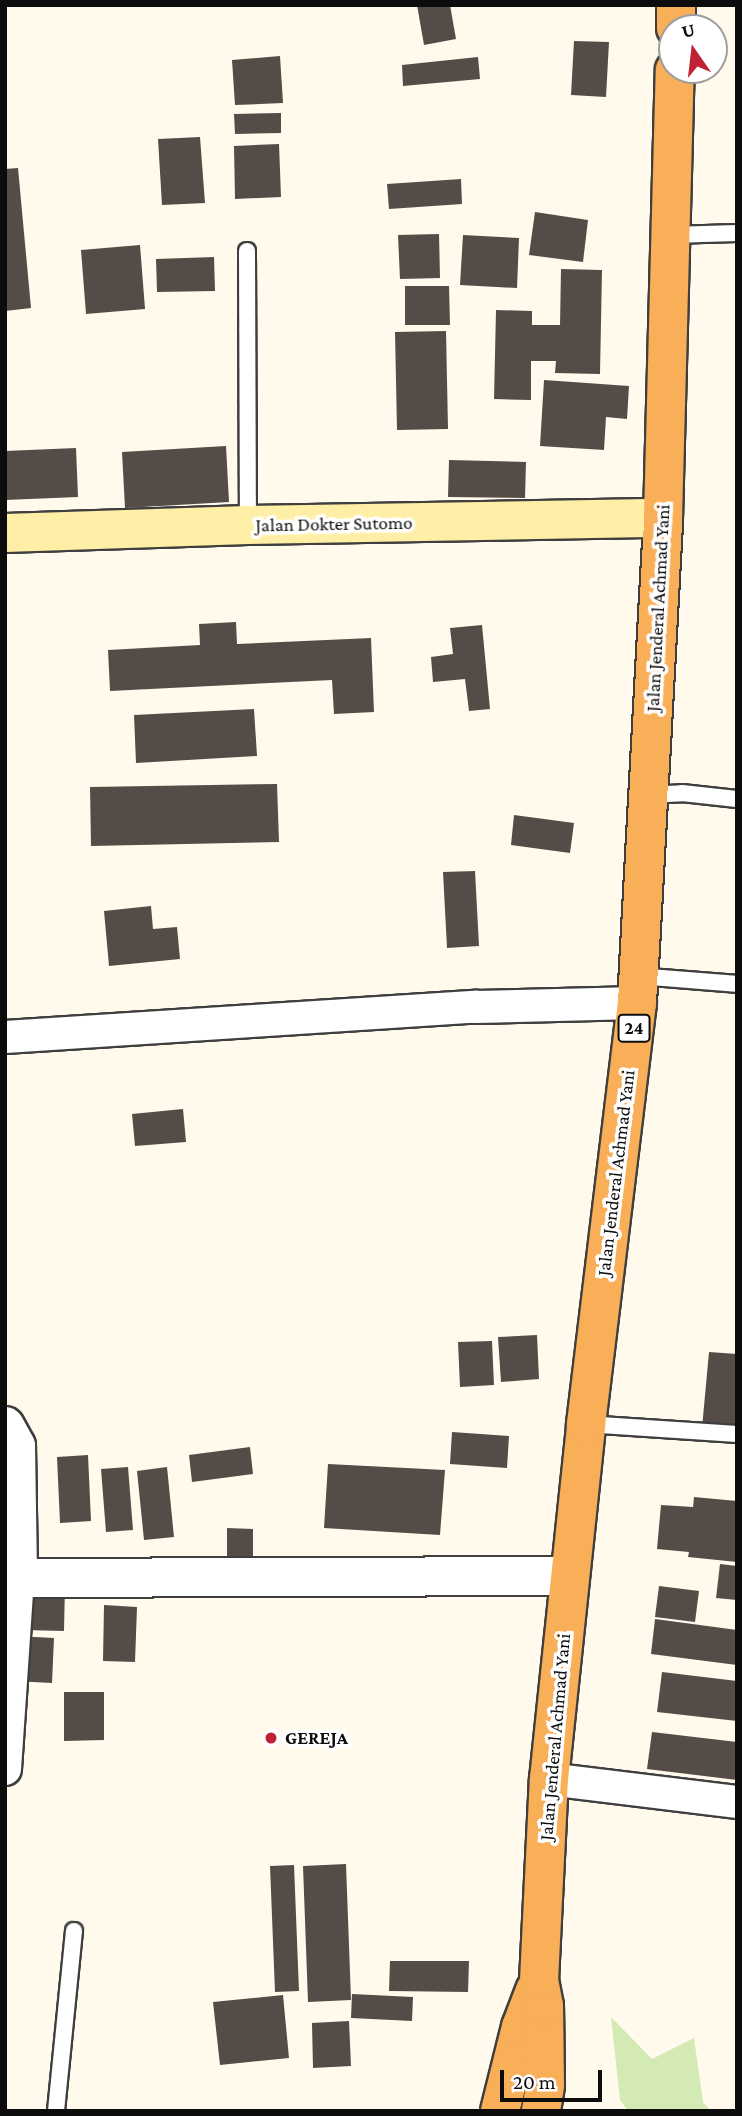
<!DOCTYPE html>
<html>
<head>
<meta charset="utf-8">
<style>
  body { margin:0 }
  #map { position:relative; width:742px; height:2116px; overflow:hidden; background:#fffaeb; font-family:"Crimson Pro",serif }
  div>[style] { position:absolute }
  .green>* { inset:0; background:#d4eab4 }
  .building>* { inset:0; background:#554c48 }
  .roads { filter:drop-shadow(2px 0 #3f3f3f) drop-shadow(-2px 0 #3f3f3f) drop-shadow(0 2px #3f3f3f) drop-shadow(0 -2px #3f3f3f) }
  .service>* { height:16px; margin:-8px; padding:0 8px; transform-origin:8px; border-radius:8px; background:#fff }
  .minor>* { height:32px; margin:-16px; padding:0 16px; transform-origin:16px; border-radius:16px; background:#fff }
  .tertiary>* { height:38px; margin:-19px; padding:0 19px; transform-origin:19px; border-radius:19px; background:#fff }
  .secondary>* { height:38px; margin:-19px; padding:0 19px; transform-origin:19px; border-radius:19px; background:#ffefa6 }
  .trunk>* { height:38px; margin:-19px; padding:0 19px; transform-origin:19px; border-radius:19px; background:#f9ae58 }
  .dots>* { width:19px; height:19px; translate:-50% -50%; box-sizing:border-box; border:4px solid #fff; border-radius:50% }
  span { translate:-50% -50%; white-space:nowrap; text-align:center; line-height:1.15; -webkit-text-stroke:7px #fff; paint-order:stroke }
  .shield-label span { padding:2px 5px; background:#fff; border:2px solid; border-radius:5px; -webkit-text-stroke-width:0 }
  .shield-label { font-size:18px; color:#0c0c0c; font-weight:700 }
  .street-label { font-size:19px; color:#0c0c0c }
  .poi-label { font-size:19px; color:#0c0c0c; font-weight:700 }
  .left { translate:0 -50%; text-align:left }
  .frame { position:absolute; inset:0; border:7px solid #0c0c0c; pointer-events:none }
  .north { position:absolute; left:658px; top:14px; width:70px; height:70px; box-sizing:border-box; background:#fff; border:2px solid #9e9e9e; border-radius:50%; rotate:346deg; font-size:19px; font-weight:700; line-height:28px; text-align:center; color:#0c0c0c }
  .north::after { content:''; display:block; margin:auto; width:24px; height:32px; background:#be2234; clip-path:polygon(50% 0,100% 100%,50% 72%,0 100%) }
  .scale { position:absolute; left:500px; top:2070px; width:102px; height:32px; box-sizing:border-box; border:4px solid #0c0c0c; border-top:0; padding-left:9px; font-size:21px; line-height:24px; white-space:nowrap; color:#0c0c0c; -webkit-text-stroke:5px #fff; paint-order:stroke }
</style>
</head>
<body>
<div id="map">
  <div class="green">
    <i style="clip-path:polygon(611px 2017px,652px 2059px,694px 2038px,703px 2102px,711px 2111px,628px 2111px,620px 2100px)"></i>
  </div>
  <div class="building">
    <i style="clip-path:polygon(417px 5px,450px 5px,456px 39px,424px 45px)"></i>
    <i style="clip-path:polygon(574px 41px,609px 42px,606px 97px,571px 95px)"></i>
    <i style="clip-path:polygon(280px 56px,283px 103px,235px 105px,232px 60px)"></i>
    <i style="clip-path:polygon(478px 57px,480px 79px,403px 86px,402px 65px)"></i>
    <i style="clip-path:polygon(281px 113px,281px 133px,235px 134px,234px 114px)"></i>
    <i style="clip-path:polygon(200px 137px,205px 203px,162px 205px,158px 139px)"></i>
    <i style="clip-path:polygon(279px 144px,281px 197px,235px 199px,234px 146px)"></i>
    <i style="clip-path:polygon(18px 168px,31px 308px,5px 311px,5px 169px)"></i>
    <i style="clip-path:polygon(461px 179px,462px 204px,389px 209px,387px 184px)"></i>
    <i style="clip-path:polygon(535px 212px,588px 220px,583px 262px,529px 255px)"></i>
    <i style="clip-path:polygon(439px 234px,440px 278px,400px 279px,398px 235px)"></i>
    <i style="clip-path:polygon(463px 235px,519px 238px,517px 288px,460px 285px)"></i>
    <i style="clip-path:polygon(140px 245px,145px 309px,86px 314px,81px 250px)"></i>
    <i style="clip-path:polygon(214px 257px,215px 291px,157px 292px,156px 259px)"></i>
    <i style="clip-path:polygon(561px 269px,602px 270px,600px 374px,555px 373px,556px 361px,531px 361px,531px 400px,494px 399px,496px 310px,532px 311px,532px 325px,560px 325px)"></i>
    <i style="clip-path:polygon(405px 286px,449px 286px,450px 325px,405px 325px)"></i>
    <i style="clip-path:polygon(446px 331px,448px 429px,397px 430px,395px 332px)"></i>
    <i style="clip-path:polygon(544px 380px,629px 386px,627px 419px,606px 417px,604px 450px,540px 446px)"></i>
    <i style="clip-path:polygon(226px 446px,229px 502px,125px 508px,122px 452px)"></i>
    <i style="clip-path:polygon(76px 448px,78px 497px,5px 500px,5px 451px)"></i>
    <i style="clip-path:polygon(449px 460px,526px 462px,525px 498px,448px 497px)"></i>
    <i style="clip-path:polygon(236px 622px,237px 644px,371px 638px,374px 712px,334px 714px,332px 680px,110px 691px,108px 650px,200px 645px,199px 624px)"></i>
    <i style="clip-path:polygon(482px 625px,490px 709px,469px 711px,465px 679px,433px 682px,431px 657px,453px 654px,450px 628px)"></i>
    <i style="clip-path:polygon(254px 709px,257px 756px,136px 763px,134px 715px)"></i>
    <i style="clip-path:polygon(277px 784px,279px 842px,91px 846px,90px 787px)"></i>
    <i style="clip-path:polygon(514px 815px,574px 823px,570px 853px,511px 845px)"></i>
    <i style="clip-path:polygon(475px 871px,479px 946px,447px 948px,443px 872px)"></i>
    <i style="clip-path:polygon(151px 906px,153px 929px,177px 927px,180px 959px,109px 966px,104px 911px)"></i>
    <i style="clip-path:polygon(183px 1109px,186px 1142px,135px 1146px,132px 1114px)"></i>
    <i style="clip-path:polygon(537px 1335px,539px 1379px,501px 1382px,498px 1337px)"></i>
    <i style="clip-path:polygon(492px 1341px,494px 1385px,460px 1387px,458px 1342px)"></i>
    <i style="clip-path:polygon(709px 1352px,737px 1354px,737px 1431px,702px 1428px)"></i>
    <i style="clip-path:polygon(452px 1432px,509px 1436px,507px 1468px,450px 1464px)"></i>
    <i style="clip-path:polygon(250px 1447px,253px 1474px,192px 1482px,189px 1455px)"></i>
    <i style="clip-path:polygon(88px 1455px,91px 1521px,60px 1523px,57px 1457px)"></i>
    <i style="clip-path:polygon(328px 1464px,445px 1470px,440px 1535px,324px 1528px)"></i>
    <i style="clip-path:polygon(128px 1467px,133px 1530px,106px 1532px,101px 1469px)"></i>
    <i style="clip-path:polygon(167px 1467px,174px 1537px,144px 1540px,137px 1471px)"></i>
    <i style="clip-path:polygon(694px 1497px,737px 1501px,737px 1562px,688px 1557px,689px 1552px,657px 1549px,661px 1505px,693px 1507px)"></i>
    <i style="clip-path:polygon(227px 1528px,253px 1529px,253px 1562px,227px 1562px)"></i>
    <i style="clip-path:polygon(720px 1564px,737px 1566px,737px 1600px,716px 1598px)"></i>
    <i style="clip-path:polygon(26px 1584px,65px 1584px,64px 1631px,25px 1630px)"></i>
    <i style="clip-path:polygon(659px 1586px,699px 1591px,695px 1622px,655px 1617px)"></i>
    <i style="clip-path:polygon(104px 1605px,137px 1607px,135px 1662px,103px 1661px)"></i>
    <i style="clip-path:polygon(655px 1619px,737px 1630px,737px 1665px,651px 1654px)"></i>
    <i style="clip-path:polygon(16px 1636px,54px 1638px,52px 1683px,13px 1681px)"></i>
    <i style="clip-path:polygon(662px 1672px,737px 1681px,737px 1721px,657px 1712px)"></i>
    <i style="clip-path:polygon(64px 1692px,104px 1692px,104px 1740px,64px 1741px)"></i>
    <i style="clip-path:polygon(652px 1732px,737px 1742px,737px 1780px,647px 1769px)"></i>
    <i style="clip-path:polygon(346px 1864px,351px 2000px,308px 2002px,303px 1866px)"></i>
    <i style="clip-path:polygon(294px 1865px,299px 1991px,275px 1992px,270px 1866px)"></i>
    <i style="clip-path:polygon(390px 1961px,469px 1961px,468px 1992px,389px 1991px)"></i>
    <i style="clip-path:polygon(352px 1994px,413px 1997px,412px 2021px,351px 2018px)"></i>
    <i style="clip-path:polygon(283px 1995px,289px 2058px,220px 2065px,213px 2002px)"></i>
    <i style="clip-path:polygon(349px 2021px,351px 2066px,313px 2068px,312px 2023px)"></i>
  </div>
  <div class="roads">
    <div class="service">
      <i style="left:671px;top:235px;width:66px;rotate:-1.7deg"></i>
      <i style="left:247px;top:251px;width:274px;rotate:89.8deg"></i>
      <i style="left:648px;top:795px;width:34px;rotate:-3deg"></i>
      <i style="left:682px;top:793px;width:55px;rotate:6.2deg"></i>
      <i style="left:638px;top:976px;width:99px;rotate:4.6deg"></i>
      <i style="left:586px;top:1424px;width:151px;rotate:3.8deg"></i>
      <i style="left:56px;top:2111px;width:181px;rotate:-84.3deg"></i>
    </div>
    <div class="minor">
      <i style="left:5px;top:1037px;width:471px;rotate:-3.7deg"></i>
      <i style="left:475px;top:1007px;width:162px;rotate:-1.4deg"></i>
      <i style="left:5px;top:1769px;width:191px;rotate:-86.1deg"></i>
      <i style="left:549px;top:1779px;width:189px;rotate:7deg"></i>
    </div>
    <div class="tertiary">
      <i style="left:5px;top:1426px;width:23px;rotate:61deg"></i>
      <i style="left:16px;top:1446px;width:132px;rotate:89.1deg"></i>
      <i style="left:18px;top:1578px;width:552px;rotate:-0.21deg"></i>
    </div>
    <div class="secondary">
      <i style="left:5px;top:533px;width:243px;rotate:-1.9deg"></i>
      <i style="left:248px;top:525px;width:415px;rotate:-1deg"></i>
    </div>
    <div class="trunk">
      <i style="left:676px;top:28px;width:23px;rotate:-90deg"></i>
      <i style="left:500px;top:2111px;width:87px;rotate:-76deg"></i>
      <i style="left:521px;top:2027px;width:40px;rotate:-69deg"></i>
      <i style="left:541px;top:2111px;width:26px;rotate:-81deg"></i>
      <i style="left:545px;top:2085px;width:79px;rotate:-90.7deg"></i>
      <i style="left:544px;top:2006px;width:25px;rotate:-101deg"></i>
      <i style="left:539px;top:1981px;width:202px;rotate:-87.2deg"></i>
      <i style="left:549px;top:1779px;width:357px;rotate:-84deg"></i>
      <i style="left:586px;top:1424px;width:424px;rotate:-83.1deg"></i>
      <i style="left:637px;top:1003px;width:486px;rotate:-86.9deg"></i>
      <i style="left:663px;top:518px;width:448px;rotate:-88.5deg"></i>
    </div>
  </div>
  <div class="dots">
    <i style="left:271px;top:1738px;background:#be2234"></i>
  </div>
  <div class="shield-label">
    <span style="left:634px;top:1028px">24</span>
  </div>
  <div class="street-label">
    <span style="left:334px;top:524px;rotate:-1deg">Jalan Dokter Sutomo</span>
    <span style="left:658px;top:608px;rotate:-87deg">Jalan Jenderal Achmad Yani</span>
    <span style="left:616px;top:1173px;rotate:-83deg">Jalan Jenderal Achmad Yani</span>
    <span style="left:555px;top:1737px;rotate:-85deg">Jalan Jenderal Achmad Yani</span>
  </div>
  <div class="poi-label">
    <span class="left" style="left:285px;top:1738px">GEREJA</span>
  </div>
  <div class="frame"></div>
  <div class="north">U</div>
  <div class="scale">20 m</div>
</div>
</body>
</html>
